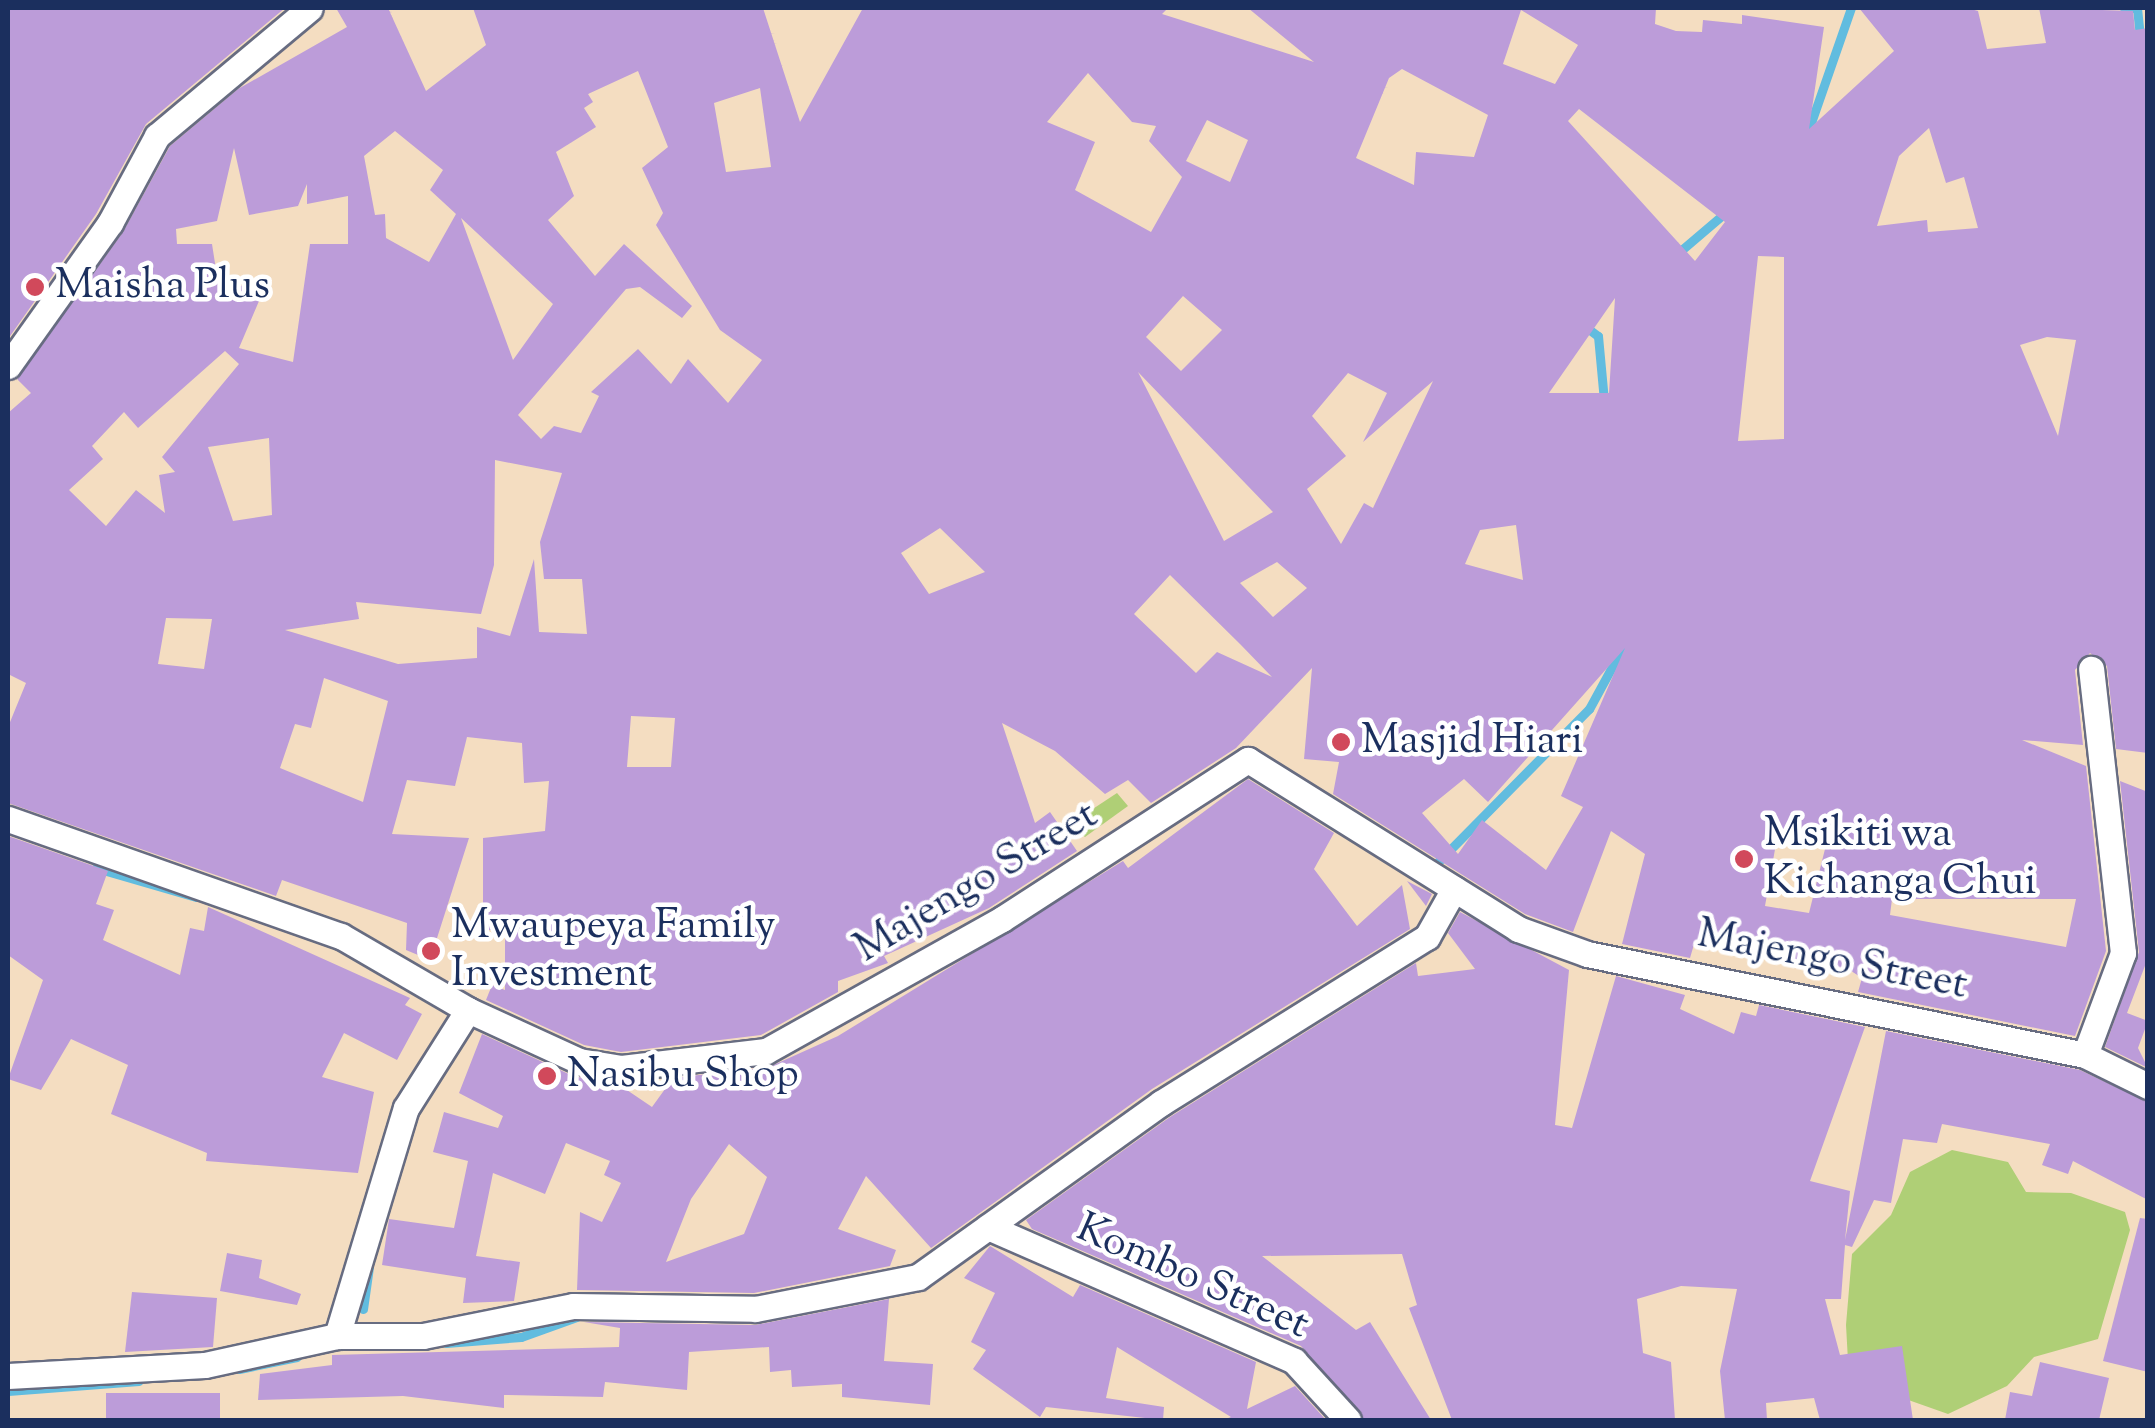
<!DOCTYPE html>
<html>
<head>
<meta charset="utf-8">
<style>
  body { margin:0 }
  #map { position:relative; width:2155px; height:1428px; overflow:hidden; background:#f4ddc1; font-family:"Sorts Mill Goudy",serif }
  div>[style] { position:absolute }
  .green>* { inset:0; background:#afcf76 }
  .stream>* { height:9px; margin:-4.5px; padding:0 4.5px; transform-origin:4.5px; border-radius:4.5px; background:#61bcdf }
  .building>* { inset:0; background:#bc9cd9 }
  .roads { filter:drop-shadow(2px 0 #676c81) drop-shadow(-2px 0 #676c81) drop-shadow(0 2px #676c81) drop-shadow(0 -2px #676c81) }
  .street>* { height:25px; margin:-12.5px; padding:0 12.5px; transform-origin:12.5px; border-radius:12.5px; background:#fff }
  .dots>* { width:28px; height:28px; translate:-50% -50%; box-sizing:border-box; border:5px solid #fff; border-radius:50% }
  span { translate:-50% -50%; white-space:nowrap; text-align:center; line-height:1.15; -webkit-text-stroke:9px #fff; paint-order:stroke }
  .poi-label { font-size:42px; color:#1b2f5e }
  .left { translate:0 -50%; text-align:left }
  .street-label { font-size:42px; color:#1b2f5e }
  .frame { position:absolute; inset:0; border:10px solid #1b2f5e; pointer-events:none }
</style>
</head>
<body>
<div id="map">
  <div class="green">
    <i style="clip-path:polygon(1117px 793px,1128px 806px,1085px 837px,1070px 824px)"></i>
    <i style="clip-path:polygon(1952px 1150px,2008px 1162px,2026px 1192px,2071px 1193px,2125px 1212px,2130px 1230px,2098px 1339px,2034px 1357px,2007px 1386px,1948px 1414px,1849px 1379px,1846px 1325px,1852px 1254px,1891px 1215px,1910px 1172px)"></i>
  </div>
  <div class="stream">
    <i style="left:2124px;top:8px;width:13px"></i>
    <i style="left:2137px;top:8px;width:30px;rotate:84deg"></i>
    <i style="left:1806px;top:137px;width:137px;rotate:-70.8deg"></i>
    <i style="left:1678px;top:253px;width:63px;rotate:-40.5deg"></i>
    <i style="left:1582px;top:324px;width:20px;rotate:37deg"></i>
    <i style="left:1598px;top:336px;width:65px;rotate:84.7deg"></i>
    <i style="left:1434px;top:866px;width:221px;rotate:-45.4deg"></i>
    <i style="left:1589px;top:709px;width:75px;rotate:-61.4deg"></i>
    <i style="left:96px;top:868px;width:104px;rotate:16.2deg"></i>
    <i style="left:363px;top:1309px;width:42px;rotate:-81.9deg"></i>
    <i style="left:446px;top:1343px;width:75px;rotate:-4.6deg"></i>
    <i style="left:521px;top:1337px;width:59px;rotate:-19.7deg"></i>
    <i style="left:239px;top:1369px;width:59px;rotate:-11.7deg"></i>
    <i style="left:8px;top:1391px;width:131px;rotate:-4.4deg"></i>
  </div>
  <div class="building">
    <i style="clip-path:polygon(8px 8px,285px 8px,146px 124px,96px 214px,8px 339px)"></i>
    <i style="clip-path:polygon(evenodd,336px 8px,388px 8px,426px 91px,486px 45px,473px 8px,763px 8px,800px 122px,863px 8px,1168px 8px,1162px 14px,1314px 62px,1248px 8px,1656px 8px,1655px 24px,1676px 31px,1702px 32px,1703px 20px,1742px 24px,1742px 15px,1824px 27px,1809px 129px,1894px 51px,1859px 8px,1967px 8px,1978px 11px,1987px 49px,2046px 43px,2039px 8px,2133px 11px,2135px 30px,2148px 28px,2148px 753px,2116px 749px,2107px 666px,2090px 653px,2075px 670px,2083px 745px,2022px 740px,2086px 766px,2106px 951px,2075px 1036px,1858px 992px,1862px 978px,1848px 969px,1695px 941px,1690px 958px,1622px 944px,1645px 854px,1611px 831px,1573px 932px,1525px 914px,1333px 794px,1339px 762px,1304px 759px,1312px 668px,1236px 748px,1151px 803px,1128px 780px,1105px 794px,1055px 751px,1002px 723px,1035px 823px,1050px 812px,1077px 851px,989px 908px,884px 956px,888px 963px,838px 981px,838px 992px,761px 1035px,621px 1052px,584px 1045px,486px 1000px,492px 985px,505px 990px,505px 930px,483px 930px,483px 838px,545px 831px,549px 781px,524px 783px,522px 743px,467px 737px,455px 786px,407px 780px,392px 834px,469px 838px,430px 960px,406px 950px,407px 923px,282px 880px,276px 896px,8px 803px,8px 727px,26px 683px,8px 674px,8px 413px,31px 393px,17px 379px,123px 232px,170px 146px,238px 89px,347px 27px,336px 8px,1521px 10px,1578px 45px,1555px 84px,1503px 64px,1521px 10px,336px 8px,1402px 69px,1488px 115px,1474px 157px,1416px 152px,1414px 185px,1356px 158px,1389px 78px,1402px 69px,336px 8px,638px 71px,668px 147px,642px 168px,663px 213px,656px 225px,720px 330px,762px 360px,728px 403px,688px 359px,671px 384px,638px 349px,591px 392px,599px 396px,581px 433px,554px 426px,541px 439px,518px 415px,626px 289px,640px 287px,682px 318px,692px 306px,624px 244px,595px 276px,548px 220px,574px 196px,556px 152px,596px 127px,584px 108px,593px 102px,588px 94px,638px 71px,336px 8px,1088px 73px,1132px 122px,1156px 126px,1149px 141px,1182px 177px,1151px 232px,1075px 190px,1095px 142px,1047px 122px,1088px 73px,336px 8px,760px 88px,771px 167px,726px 172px,714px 103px,760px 88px,336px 8px,1579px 109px,1725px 222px,1695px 261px,1568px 121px,1579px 109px,336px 8px,1207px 120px,1248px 140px,1230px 182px,1186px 161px,1207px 120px,336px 8px,1929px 128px,1946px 183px,1964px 177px,1978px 228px,1928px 232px,1927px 220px,1877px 226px,1899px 156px,1929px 128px,336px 8px,395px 131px,443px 170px,430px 190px,456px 214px,429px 262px,386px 238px,385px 214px,375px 215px,364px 156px,395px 131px,336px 8px,234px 148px,249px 215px,298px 206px,307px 184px,307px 204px,348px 196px,348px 244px,310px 244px,293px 362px,239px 348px,262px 294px,217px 276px,212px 244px,177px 244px,176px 229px,217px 221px,234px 148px,336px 8px,461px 218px,553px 304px,513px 360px,461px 218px,336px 8px,1758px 256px,1784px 257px,1784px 439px,1738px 441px,1758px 256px,336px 8px,1183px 296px,1222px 330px,1181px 371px,1146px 337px,1183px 296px,336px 8px,1615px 298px,1609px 393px,1549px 393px,1615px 298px,336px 8px,2047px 337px,2076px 340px,2058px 436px,2020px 345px,2047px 337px,336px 8px,225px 351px,239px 364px,162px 457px,175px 472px,159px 475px,165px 513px,136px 490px,106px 526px,69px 490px,103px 459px,92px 446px,124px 412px,138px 428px,225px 351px,336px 8px,1138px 372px,1273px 512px,1224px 541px,1138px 372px,336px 8px,1348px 373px,1387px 393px,1363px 442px,1433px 381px,1373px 508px,1364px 503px,1341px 544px,1307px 489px,1346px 456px,1312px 416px,1348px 373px,336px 8px,269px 438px,272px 515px,233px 521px,208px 447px,269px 438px,336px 8px,495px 460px,562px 473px,540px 542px,544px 579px,582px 579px,587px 634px,539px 632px,534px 559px,510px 636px,477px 627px,477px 658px,398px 664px,285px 630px,359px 619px,356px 602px,481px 614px,494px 565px,495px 460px,336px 8px,1516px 525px,1523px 580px,1465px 564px,1480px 530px,1516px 525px,336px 8px,940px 528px,985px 572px,929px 594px,901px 553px,940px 528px,336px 8px,1277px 562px,1307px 588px,1273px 617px,1240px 583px,1277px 562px,336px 8px,1170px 575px,1240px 644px,1272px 677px,1217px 652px,1196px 673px,1134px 614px,1170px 575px,336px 8px,166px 618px,212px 619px,204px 669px,158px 664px,166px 618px,336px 8px,1625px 648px,1561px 796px,1583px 807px,1546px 870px,1482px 820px,1458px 854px,1422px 813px,1464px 779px,1488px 802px,1625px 648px,336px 8px,324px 678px,388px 701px,363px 802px,280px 768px,295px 724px,311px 728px,324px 678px,336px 8px,631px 716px,675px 718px,671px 767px,627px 767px,631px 716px,336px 8px,1777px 838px,1825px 849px,1809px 913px,1765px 906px,1777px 838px,336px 8px,1892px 899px,2076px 899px,2066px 947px,1890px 915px,1892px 899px)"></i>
    <i style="clip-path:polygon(evenodd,1248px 779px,1334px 833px,1314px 869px,1357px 926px,1402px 885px,1410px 929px,1152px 1089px,931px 1248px,866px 1176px,838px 1229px,896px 1250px,890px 1266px,754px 1293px,577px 1290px,580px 1212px,602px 1222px,621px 1183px,604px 1175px,610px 1161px,566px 1143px,545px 1194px,493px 1173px,476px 1256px,520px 1262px,514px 1301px,463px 1303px,466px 1278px,382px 1265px,389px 1219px,454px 1228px,468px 1161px,433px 1152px,444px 1112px,498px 1128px,503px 1116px,459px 1093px,482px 1034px,573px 1076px,618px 1084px,652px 1107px,673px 1078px,769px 1067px,838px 1036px,1123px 861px,1128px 868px,1248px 779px,729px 1144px,767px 1177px,744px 1234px,666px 1262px,691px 1199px,729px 1144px)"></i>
    <i style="clip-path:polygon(2120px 781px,2148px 792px,2148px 958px,2127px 1013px,2148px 1021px,2138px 1048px,2148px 1068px,2105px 1047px,2139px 952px)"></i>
    <i style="clip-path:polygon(8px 836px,108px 871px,96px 904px,114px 910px,103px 940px,180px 975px,190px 928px,204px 931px,208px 907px,410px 998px,405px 1005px,422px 1014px,397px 1060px,344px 1033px,322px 1077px,374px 1092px,358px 1173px,206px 1161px,207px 1153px,111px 1114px,128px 1065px,71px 1039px,41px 1090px,8px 1079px,43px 980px,8px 955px)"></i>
    <i style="clip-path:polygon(1407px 881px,1432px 894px,1426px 906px)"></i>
    <i style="clip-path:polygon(1460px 912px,1569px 970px,1555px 1125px,1572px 1128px,1616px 976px,1685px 995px,1680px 1009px,1734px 1034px,1741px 1012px,1756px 1016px,1759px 1005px,1865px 1027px,1810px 1181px,1850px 1191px,1845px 1240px,1886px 1031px,2080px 1070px,2148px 1102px,2148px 1200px,2073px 1161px,2068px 1174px,2042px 1165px,2050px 1144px,1942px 1124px,1937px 1143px,1903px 1139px,1891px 1203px,1874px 1200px,1852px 1247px,1845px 1245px,1841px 1299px,1825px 1299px,1840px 1355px,1902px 1346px,1913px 1420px,1820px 1420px,1814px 1398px,1766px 1403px,1767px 1420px,1725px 1420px,1720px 1371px,1737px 1289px,1681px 1286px,1637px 1299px,1643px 1353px,1671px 1362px,1675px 1420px,1452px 1420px,1409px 1308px,1417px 1305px,1402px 1254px,1262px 1256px,1356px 1330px,1370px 1322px,1431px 1420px,1364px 1420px,1301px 1346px,1032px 1229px,1026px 1220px,1170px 1117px,1416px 963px,1418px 976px,1475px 969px,1448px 933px)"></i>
    <i style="clip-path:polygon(2140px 1218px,2148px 1219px,2148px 1372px,2103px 1361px)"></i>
    <i style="clip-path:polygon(990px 1246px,1073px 1297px,1080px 1285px,1256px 1362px,1247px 1409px,1295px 1386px,1326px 1420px,1223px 1420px,1231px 1417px,1117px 1347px,1106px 1398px,1164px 1407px,1163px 1420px,1046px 1407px,1040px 1417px,973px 1369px,986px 1350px,971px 1342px,995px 1293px,964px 1278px)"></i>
    <i style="clip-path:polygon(227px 1253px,262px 1260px,259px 1278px,301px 1294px,297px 1305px,220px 1291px)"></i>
    <i style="clip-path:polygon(132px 1292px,217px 1298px,213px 1347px,125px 1352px)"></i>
    <i style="clip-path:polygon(889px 1299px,884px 1361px,933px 1364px,930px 1405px,842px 1397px,842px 1384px,792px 1387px,791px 1370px,770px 1372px,769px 1347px,689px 1352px,687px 1390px,605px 1382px,603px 1397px,504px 1395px,504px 1408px,403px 1396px,258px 1400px,260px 1374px,332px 1365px,332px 1355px,619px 1347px,620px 1328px,584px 1322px,755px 1325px)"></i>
    <i style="clip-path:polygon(2040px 1362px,2109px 1378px,2099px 1420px,2005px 1420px,2010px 1392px,2032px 1396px)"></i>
    <i style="clip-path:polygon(106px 1393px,220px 1393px,220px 1420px,106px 1420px)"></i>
  </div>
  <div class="roads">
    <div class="street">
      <i style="left:8px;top:366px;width:176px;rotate:-54.5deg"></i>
      <i style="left:110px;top:223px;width:99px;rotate:-61.6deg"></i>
      <i style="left:157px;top:136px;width:199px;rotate:-39.9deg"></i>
      <i style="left:8px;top:819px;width:353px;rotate:19.4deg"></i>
      <i style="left:341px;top:936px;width:147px;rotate:30.2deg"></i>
      <i style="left:2085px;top:1055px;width:109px;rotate:-69.6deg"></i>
      <i style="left:2123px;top:953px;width:286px;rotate:-96.4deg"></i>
      <i style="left:988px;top:1227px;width:334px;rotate:23.6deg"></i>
      <i style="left:1294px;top:1361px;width:80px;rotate:47.5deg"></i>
      <i style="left:337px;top:1336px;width:86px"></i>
      <i style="left:423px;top:1336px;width:153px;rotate:-11.3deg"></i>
      <i style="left:573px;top:1306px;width:182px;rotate:0.9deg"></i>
      <i style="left:755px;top:1309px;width:166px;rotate:-11.1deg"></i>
      <i style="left:918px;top:1277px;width:299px;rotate:-35.6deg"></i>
      <i style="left:1161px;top:1103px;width:314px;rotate:-32deg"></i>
      <i style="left:1427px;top:937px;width:55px;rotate:-60.6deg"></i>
      <i style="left:8px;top:1376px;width:197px;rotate:-3.2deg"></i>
      <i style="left:205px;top:1365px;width:135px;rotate:-12.4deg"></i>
      <i style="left:337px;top:1336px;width:238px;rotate:-73.2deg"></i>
      <i style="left:406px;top:1108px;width:116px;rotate:-57.7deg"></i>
      <i style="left:468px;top:1010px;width:122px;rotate:24.7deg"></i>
      <i style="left:579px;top:1061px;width:43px;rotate:9.5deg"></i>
      <i style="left:621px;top:1068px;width:146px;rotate:-6.7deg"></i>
      <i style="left:766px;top:1051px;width:270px;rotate:-29.2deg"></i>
      <i style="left:1002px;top:919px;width:293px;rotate:-32.9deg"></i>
      <i style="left:1248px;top:760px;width:319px;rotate:32deg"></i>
      <i style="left:1518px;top:929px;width:73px;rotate:19.9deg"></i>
      <i style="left:1587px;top:954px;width:508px;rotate:11.46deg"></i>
      <i style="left:2085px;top:1055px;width:70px;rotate:26.2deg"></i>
    </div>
  </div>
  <div class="dots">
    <i style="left:35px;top:287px;background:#d1495b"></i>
    <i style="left:1341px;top:742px;background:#d1495b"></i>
    <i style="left:1744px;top:859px;background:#d1495b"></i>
    <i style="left:431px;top:951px;background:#d1495b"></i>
    <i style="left:547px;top:1076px;background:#d1495b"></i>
  </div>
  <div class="poi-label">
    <span class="left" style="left:55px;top:287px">Maisha Plus</span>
    <span class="left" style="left:1361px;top:742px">Masjid Hiari</span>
    <span class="left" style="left:1764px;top:859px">Msikiti wa<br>Kichanga Chui</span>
    <span class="left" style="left:451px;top:951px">Mwaupeya Family<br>Investment</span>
    <span class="left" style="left:567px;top:1076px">Nasibu Shop</span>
  </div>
  <div class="street-label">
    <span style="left:977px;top:883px;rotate:-31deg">Majengo Street</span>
    <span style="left:1832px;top:961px;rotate:11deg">Majengo Street</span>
    <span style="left:1192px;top:1278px;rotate:24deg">Kombo Street</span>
  </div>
  <div class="frame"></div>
</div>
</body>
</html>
